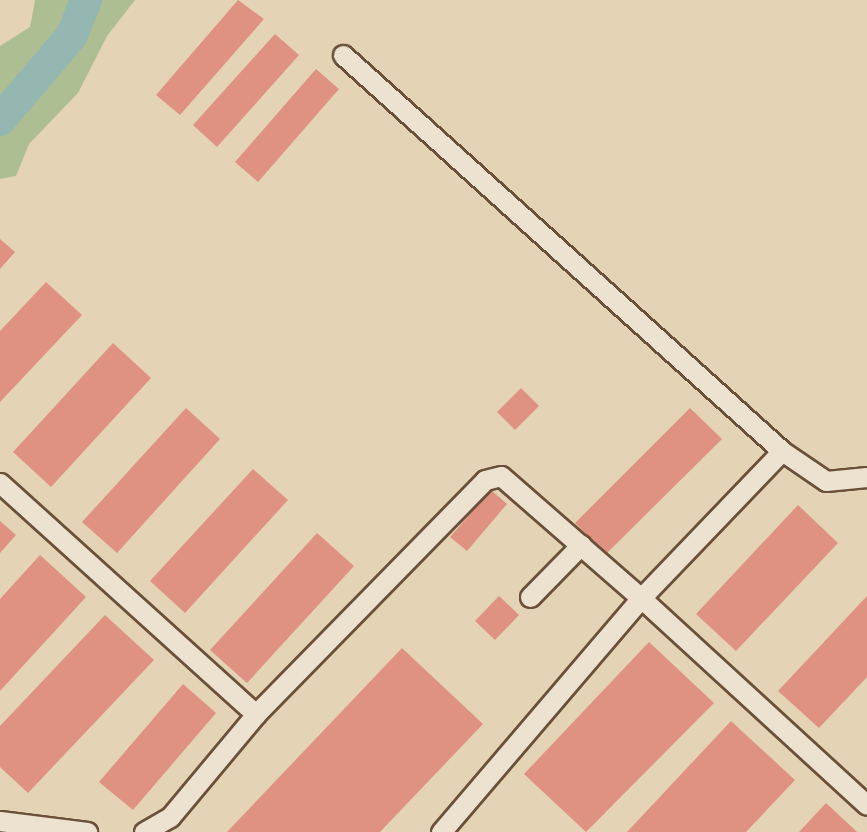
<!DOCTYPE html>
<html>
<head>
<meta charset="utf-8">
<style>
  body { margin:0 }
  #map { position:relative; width:867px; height:832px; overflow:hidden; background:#e4d3b5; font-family:"IM FELL English",serif }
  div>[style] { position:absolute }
  .green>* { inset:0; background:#aebe93 }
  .river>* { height:32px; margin:-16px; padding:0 16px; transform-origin:16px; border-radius:16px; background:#95b7b1 }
  .building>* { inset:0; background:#df9282 }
  .roads { filter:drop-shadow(2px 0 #6a5039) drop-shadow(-2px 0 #6a5039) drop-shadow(0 2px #6a5039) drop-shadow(0 -2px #6a5039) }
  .minor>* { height:19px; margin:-9.5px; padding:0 9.5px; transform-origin:9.5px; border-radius:9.5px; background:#ede2cf }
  span { translate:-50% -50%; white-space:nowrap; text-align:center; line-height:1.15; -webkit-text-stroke:5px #ede2cf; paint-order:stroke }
</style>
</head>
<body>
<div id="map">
  <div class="green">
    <i style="clip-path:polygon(35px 0,135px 0,107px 36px,78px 93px,29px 144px,16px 176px,0 179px,0 46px,30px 27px)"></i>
  </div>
  <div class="river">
    <i style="left:0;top:120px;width:111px;rotate:-49.7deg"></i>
    <i style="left:72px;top:35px;width:38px;rotate:-68deg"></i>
  </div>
  <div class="building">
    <i style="clip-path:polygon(238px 0,264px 19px,180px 115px,156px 95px)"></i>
    <i style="clip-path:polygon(275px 34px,299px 55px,217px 147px,193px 125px)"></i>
    <i style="clip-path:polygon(316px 69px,339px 89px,258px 182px,235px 162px)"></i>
    <i style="clip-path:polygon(0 239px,15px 252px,0 269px)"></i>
    <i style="clip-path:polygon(46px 282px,82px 315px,0 402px,0 331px)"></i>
    <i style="clip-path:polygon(113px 343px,151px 378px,51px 487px,13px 452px)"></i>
    <i style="clip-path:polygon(521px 388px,539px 406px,515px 430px,497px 412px)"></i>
    <i style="clip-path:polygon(186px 408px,220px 439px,117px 553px,82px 522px)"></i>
    <i style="clip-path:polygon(690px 408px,722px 439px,606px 554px,575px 523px)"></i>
    <i style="clip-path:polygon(253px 469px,288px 500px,185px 613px,150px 581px)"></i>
    <i style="clip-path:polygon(491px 490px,507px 504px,467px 551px,450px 537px)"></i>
    <i style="clip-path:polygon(798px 505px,838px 543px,736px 651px,696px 614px)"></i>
    <i style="clip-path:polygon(0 521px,16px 535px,0 553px)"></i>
    <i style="clip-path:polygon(317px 533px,354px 566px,247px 683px,210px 650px)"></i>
    <i style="clip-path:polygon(40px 555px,86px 597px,0 691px,0 599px)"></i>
    <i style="clip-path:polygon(499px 596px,519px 615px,495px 640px,475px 621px)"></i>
    <i style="clip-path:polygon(867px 596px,867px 677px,819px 728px,778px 691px)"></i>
    <i style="clip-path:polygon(105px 615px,154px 660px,28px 793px,0 767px,0 726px)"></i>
    <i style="clip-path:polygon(649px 642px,714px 703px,586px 832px,524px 774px)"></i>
    <i style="clip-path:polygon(402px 648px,483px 724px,380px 832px,227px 832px)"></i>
    <i style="clip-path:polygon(183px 684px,216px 713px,133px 810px,99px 782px)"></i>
    <i style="clip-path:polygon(731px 721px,795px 780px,746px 832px,627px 832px)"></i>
    <i style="clip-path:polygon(826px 803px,857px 832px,799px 832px)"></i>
  </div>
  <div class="roads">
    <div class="minor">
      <i style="left:343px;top:55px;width:591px;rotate:42.05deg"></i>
      <i style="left:782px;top:451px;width:53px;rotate:34.3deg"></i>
      <i style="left:826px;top:481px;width:41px;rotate:-5.6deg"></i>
      <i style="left:782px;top:451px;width:204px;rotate:133.8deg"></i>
      <i style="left:641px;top:598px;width:306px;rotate:42.5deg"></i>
      <i style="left:0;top:483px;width:345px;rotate:42.1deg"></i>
      <i style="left:256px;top:714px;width:327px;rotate:-45.6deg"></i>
      <i style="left:485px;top:480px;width:16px;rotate:-14deg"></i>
      <i style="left:501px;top:476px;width:186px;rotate:41.1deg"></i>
      <i style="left:641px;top:598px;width:308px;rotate:130.5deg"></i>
      <i style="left:530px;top:597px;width:73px;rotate:-45.6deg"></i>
      <i style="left:0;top:821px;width:88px;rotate:7.2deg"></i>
      <i style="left:144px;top:832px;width:30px;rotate:-30deg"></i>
      <i style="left:170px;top:817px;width:134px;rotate:-50.1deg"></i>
    </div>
  </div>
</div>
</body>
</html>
